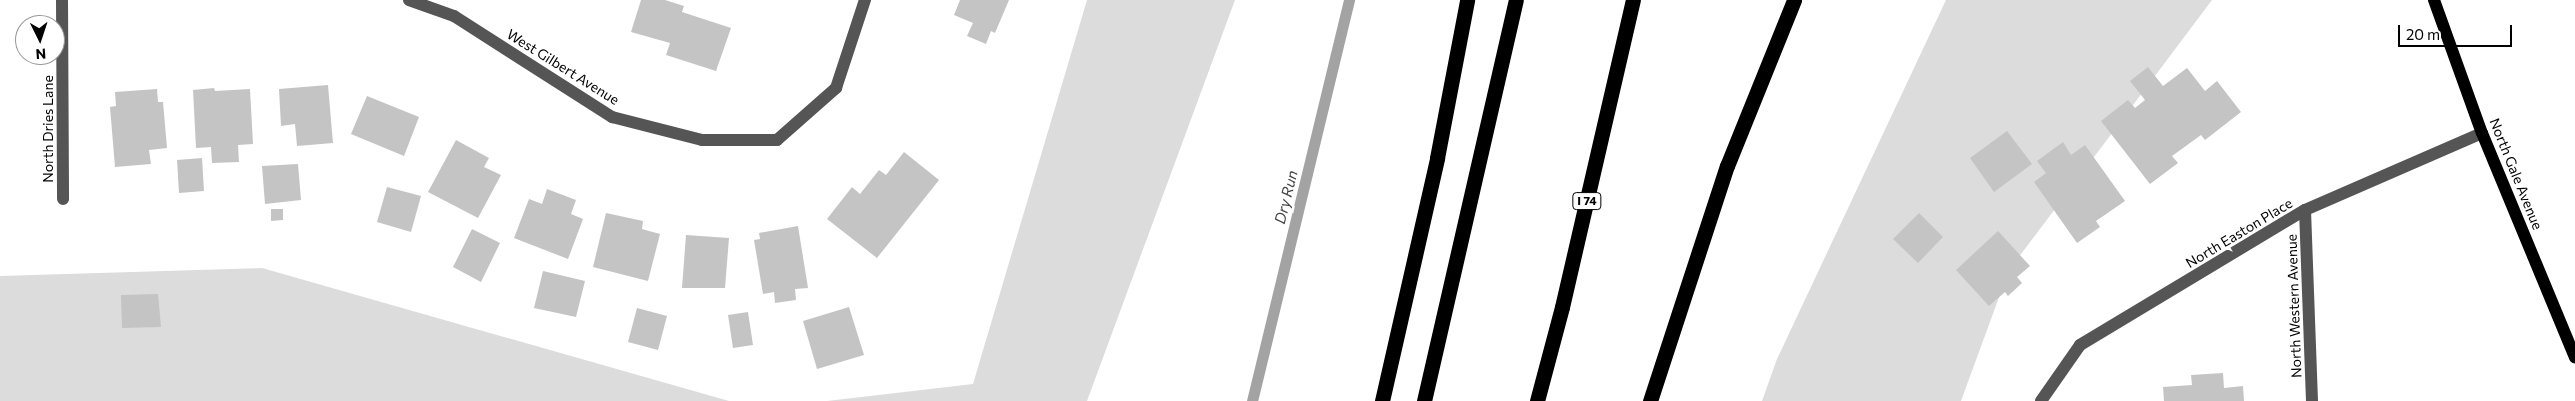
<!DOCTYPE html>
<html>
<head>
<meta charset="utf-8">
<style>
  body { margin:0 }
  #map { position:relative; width:2575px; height:401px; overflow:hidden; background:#fff; font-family:Commissioner,sans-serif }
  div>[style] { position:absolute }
  .green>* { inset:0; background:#dcdcdc }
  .stream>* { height:11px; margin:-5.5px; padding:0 5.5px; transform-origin:5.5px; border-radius:5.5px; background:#a3a3a3 }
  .building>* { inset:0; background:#c4c4c4 }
  .minor>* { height:12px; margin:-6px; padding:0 6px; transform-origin:6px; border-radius:6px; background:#555 }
  .major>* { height:12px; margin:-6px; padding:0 6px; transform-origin:6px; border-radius:6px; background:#000 }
  .highway>* { height:15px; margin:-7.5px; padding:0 7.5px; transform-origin:7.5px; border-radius:7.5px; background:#000 }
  span { translate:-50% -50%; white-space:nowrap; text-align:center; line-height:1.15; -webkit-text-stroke:5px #fff; paint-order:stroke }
  .shield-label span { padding:1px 4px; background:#fff; border:1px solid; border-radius:4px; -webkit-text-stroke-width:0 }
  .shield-label { font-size:12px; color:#000; font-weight:700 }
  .street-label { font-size:14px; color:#000 }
  .water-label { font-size:15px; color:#444; font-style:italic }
  .north { position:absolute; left:15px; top:15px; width:50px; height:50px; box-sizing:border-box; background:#fff; border:1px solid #999; border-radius:50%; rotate:176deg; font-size:14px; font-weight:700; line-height:20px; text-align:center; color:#000 }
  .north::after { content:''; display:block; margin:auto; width:18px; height:22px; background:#000; clip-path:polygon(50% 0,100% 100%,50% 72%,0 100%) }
  .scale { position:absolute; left:2398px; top:25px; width:114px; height:22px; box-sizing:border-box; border:2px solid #000; border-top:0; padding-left:6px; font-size:15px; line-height:18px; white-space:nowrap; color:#000; -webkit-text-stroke:4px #fff; paint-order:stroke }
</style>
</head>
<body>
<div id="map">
  <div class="green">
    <i style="clip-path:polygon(1087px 0,1235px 0,1087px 401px,827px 401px,973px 384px)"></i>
    <i style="clip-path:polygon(1946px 0,2212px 0,2009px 270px,1961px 401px,1762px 401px,1777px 359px)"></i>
    <i style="clip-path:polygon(262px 268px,729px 401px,0 401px,0 276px)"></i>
  </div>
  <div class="stream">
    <i style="left:1252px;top:401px;width:413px;rotate:-76.4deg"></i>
  </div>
  <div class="building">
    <i style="clip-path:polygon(641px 0,665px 0,684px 6px,682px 12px,731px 28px,716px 71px,666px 55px,670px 43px,631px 32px)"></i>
    <i style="clip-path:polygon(960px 0,1009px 0,995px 33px,991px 31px,986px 44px,967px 36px,973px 23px,954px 15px)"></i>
    <i style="clip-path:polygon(2148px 67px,2163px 86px,2187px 68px,2205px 91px,2217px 81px,2241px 112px,2205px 140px,2201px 135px,2172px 156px,2178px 163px,2150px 184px,2101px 121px,2128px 100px,2135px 108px,2145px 100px,2130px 81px)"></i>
    <i style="clip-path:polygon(328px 85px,333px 143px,297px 146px,295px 124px,281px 126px,279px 89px)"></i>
    <i style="clip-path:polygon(214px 88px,215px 91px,250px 89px,253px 144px,238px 145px,239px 162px,212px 163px,211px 147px,196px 148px,193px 90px)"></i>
    <i style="clip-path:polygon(157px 89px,158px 102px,163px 102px,167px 148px,149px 150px,151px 164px,115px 167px,110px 107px,116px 106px,115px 92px)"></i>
    <i style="clip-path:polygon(367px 96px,419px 117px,404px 156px,351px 134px)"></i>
    <i style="clip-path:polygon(2007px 131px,2032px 164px,1994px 192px,1970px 158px)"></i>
    <i style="clip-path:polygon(456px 140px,489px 158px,484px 167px,501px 175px,478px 218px,428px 192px)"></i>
    <i style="clip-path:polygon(2063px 142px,2071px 155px,2085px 145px,2125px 201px,2096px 221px,2100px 227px,2077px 243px,2034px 182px,2046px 173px,2037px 161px)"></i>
    <i style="clip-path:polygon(904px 152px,939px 180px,877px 258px,827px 219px,852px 187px,860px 194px,879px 170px,886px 175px)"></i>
    <i style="clip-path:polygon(202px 158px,204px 191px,179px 193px,177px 160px)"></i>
    <i style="clip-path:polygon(298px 164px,301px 200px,265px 204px,262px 166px)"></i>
    <i style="clip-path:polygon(387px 187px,421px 196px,411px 232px,377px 222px)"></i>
    <i style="clip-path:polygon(547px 189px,576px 200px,571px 214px,583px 219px,568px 259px,514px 238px,529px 199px,542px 204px)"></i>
    <i style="clip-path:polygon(271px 209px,283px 209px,283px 220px,271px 221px)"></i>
    <i style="clip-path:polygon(606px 213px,643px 221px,642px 229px,660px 234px,648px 281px,593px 267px)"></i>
    <i style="clip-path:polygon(1919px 213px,1943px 237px,1918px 263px,1893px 239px)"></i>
    <i style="clip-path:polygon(798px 226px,808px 288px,795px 289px,796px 300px,775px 303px,774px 292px,763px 294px,754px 240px,760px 239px,759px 233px)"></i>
    <i style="clip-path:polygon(472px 229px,500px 243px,481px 282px,453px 267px)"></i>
    <i style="clip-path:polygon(1998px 231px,2030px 266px,2017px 277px,2022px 283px,2008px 296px,2005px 292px,1989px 306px,1956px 270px)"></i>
    <i style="clip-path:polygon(686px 235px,729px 238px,725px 288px,682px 288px)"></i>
    <i style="clip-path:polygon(543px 271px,585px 281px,576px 317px,534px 308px)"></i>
    <i style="clip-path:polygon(158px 294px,161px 327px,122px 328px,121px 295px)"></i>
    <i style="clip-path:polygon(849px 307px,864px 355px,817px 369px,803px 321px)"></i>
    <i style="clip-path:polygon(637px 308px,667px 316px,658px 350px,628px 342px)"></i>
    <i style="clip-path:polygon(748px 312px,753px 345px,733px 348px,728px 315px)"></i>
    <i style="clip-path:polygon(2223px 373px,2224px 388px,2243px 386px,2244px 401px,2164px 401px,2163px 387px,2192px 385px,2191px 375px)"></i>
  </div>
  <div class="minor">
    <i style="left:62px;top:0;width:199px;rotate:89.7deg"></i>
    <i style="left:409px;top:0;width:48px;rotate:19.6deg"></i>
    <i style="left:454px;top:16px;width:188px;rotate:32.6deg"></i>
    <i style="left:612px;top:117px;width:93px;rotate:14.3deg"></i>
    <i style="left:702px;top:140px;width:75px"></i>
    <i style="left:777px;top:140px;width:79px;rotate:-41.4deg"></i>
    <i style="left:836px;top:88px;width:93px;rotate:-71.8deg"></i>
    <i style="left:2305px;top:210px;width:191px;rotate:87.9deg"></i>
    <i style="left:2041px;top:401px;width:68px;rotate:-55.1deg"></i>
    <i style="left:2080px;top:345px;width:262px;rotate:-31deg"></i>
    <i style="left:2305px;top:210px;width:193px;rotate:-23.5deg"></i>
  </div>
  <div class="major">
    <i style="left:2434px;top:0;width:141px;rotate:70.2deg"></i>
    <i style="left:2482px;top:133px;width:243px;rotate:67.5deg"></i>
  </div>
  <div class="highway">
    <i style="left:1382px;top:401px;width:249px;rotate:-77.2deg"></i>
    <i style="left:1437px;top:158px;width:161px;rotate:-79.2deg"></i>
    <i style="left:1424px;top:401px;width:411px;rotate:-77.1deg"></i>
    <i style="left:1537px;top:401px;width:97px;rotate:-75.1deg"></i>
    <i style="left:1562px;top:307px;width:315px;rotate:-77deg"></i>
    <i style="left:1650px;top:401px;width:247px;rotate:-71.9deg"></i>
    <i style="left:1727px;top:166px;width:179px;rotate:-68deg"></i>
  </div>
  <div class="shield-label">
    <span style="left:1587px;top:201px">I 74</span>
  </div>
  <div class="street-label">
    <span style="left:563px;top:67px;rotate:32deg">West Gilbert Avenue</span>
    <span style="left:48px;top:129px;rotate:-90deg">North Dries Lane</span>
    <span style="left:2516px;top:174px;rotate:68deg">North Gale Avenue</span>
    <span style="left:2239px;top:233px;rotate:-31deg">North Easton Place</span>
    <span style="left:2294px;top:306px;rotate:-92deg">North Western Avenue</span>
  </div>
  <div class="water-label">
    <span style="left:1286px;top:197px;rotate:-76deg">Dry Run</span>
  </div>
  <div class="north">N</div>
  <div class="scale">20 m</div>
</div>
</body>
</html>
